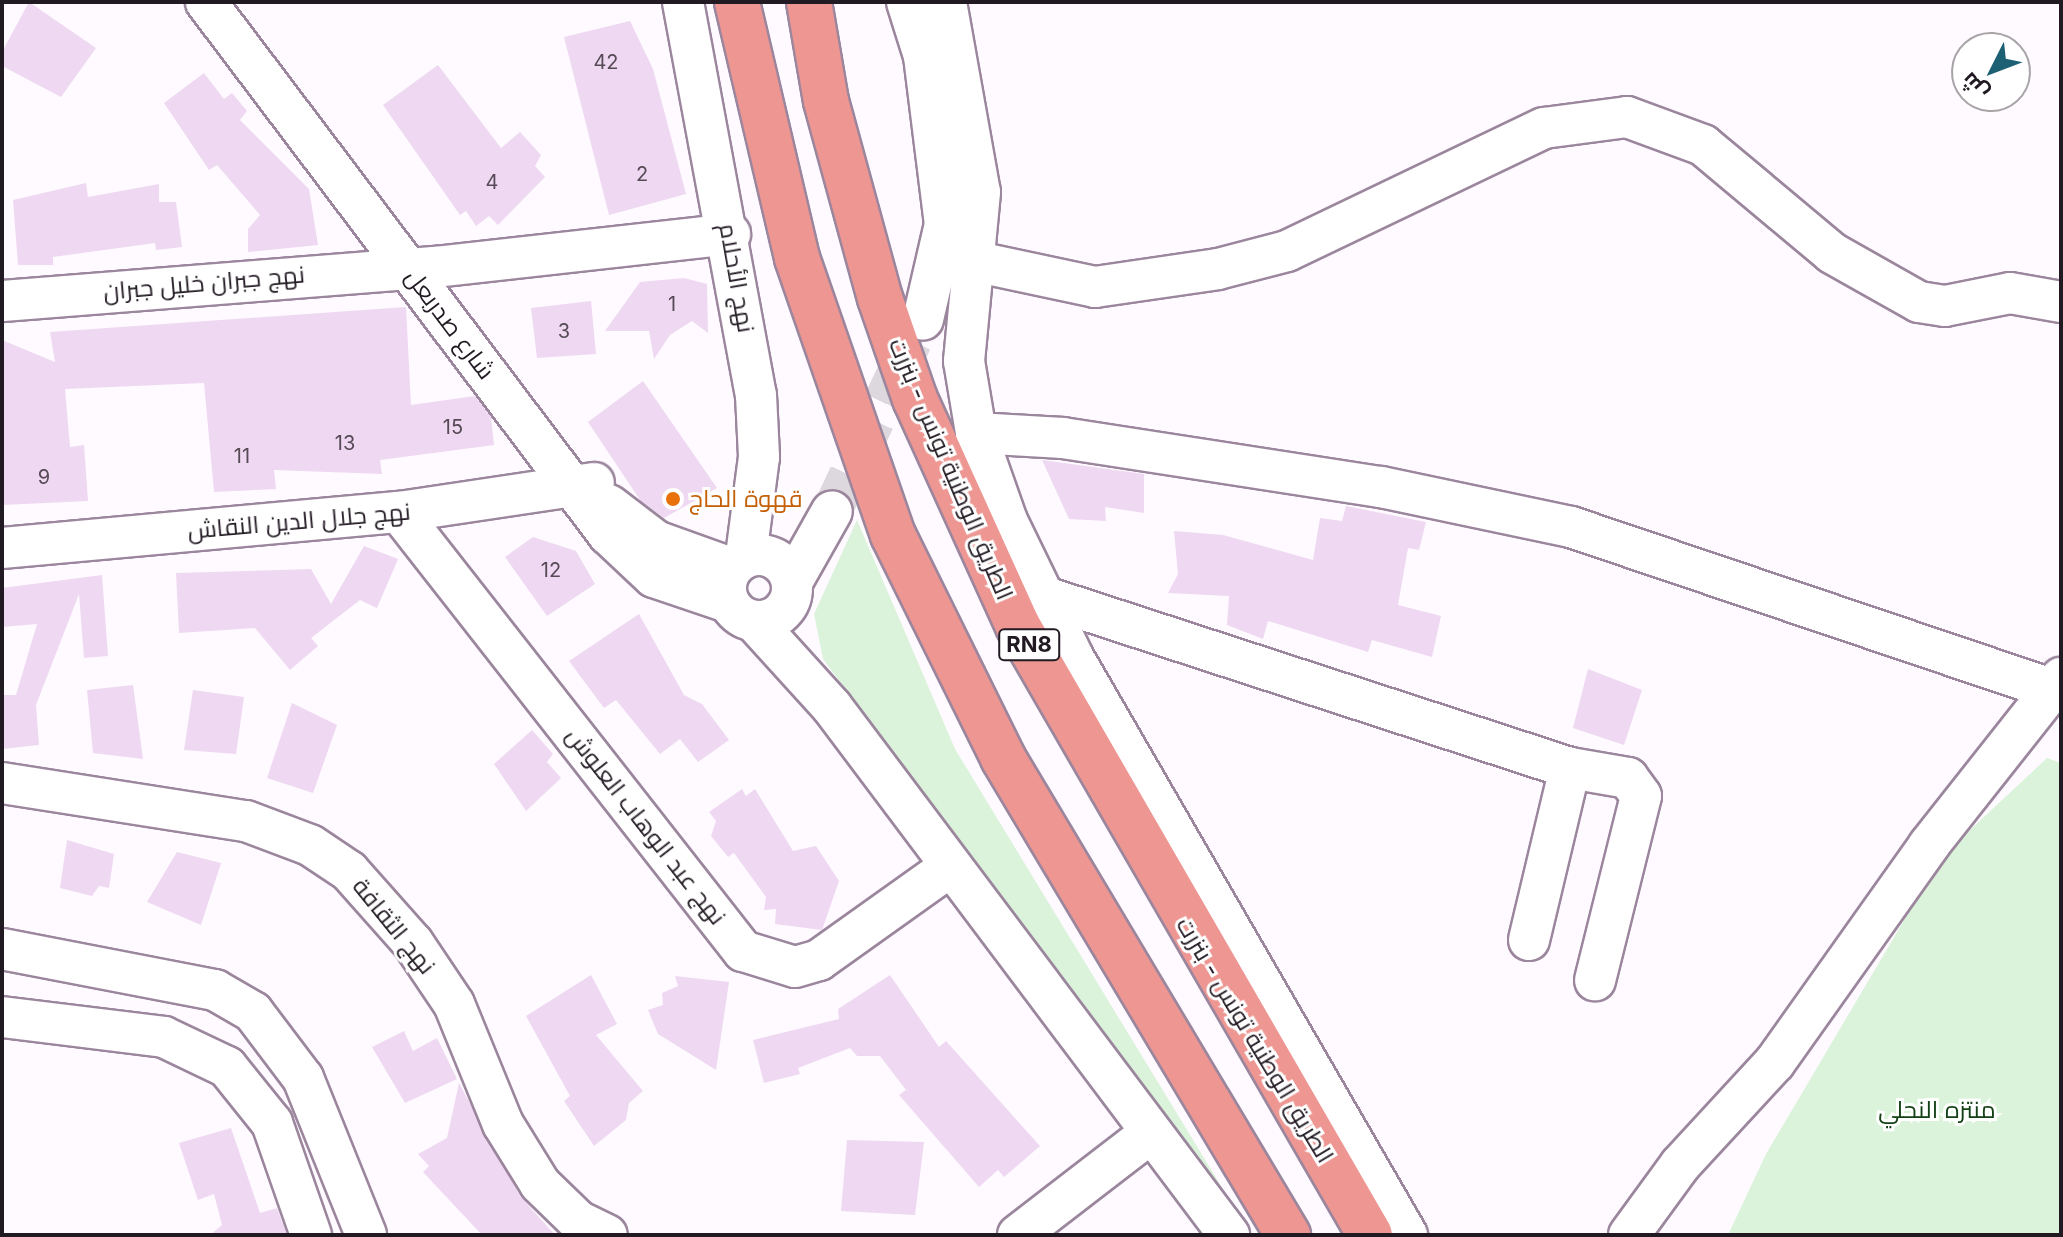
<!DOCTYPE html>
<html>
<head>
<meta charset="utf-8">
<style>
  body { margin:0 }
  #map { position:relative; width:2063px; height:1237px; overflow:hidden; background:#fefaff; font-family:Inter,Cairo,sans-serif }
  div>[style] { position:absolute }
  .green>* { inset:0; background:#dbf3da }
  .building>* { inset:0; background:#efd8f1 }
  .minor-tunnel>* { height:40px; margin-top:-20px; transform-origin:0; background:repeating-linear-gradient(90deg,#ddd8de 0 40px,transparent 0 60px) }
  .roads { filter:drop-shadow(2px 0 #9b869d) drop-shadow(-2px 0 #9b869d) drop-shadow(0 2px #9b869d) drop-shadow(0 -2px #9b869d) }
  .minor>* { height:40px; margin:-20px; padding:0 20px; transform-origin:20px; border-radius:20px; background:#fff }
  .minor>.ring { margin:-20px; padding:0; box-sizing:content-box; background:none; border:40px solid #fff; border-radius:50% }
  .highway>* { height:44px; margin:-22px; padding:0 22px; transform-origin:22px; border-radius:22px; background:#ed9692 }
  .dots>* { width:22px; height:22px; translate:-50% -50%; box-sizing:border-box; border:4px solid #fff; border-radius:50% }
  span { translate:-50% -50%; white-space:nowrap; text-align:center; line-height:1.15; -webkit-text-stroke:6px #fff; paint-order:stroke }
  .number-label { font-size:20px; color:#554a56 }
  .number-label span { -webkit-text-stroke-width:0 }
  .shield-label span { padding:2px 6px; background:#fff; border:2px solid; border-radius:6px; -webkit-text-stroke-width:0 }
  .shield-label { font-size:22px; color:#221a23; font-weight:700 }
  .street-label { font-size:24px; color:#221a23 }
  .food-label { font-size:24px; color:#c56008 }
  .left { translate:0 -50%; text-align:left }
  .park-label { font-size:24px; color:#134015 }
  .frame { position:absolute; inset:0; border:4px solid #221a23; pointer-events:none }
  .north { position:absolute; left:1951px; top:32px; width:80px; height:80px; box-sizing:border-box; background:#fff; border:2px solid #a7a3a7; border-radius:50%; rotate:228deg; font-size:22px; font-weight:700; line-height:32px; text-align:center; color:#221a23 }
  .north::after { content:''; display:block; margin:auto; width:28px; height:36px; background:#1d5f73; clip-path:polygon(50% 0,100% 100%,50% 72%,0 100%) }
</style>
</head>
<body>
<div id="map">
  <div class="green">
    <i style="clip-path:polygon(857px 520px,955px 749px,1251px 1235px,823px 659px,814px 614px)"></i>
    <i style="clip-path:polygon(2047px 758px,2061px 763px,2061px 1235px,1728px 1235px,1766px 1154px,1942px 856px)"></i>
  </div>
  <div class="building">
    <i style="clip-path:polygon(29px 2px,96px 48px,61px 97px,2px 66px,2px 52px)"></i>
    <i style="clip-path:polygon(630px 21px,653px 69px,686px 194px,609px 215px,564px 37px)"></i>
    <i style="clip-path:polygon(438px 65px,501px 148px,520px 132px,541px 155px,535px 166px,545px 177px,498px 225px,489px 216px,476px 226px,466px 211px,460px 215px,383px 105px)"></i>
    <i style="clip-path:polygon(204px 73px,224px 99px,232px 93px,247px 111px,240px 120px,309px 189px,318px 245px,248px 252px,248px 229px,260px 215px,217px 165px,209px 170px,164px 103px)"></i>
    <i style="clip-path:polygon(86px 183px,88px 197px,159px 184px,159px 202px,176px 202px,182px 247px,156px 250px,155px 243px,53px 257px,53px 265px,18px 265px,13px 200px)"></i>
    <i style="clip-path:polygon(684px 278px,707px 284px,708px 333px,692px 321px,670px 335px,654px 359px,649px 331px,605px 331px,640px 282px)"></i>
    <i style="clip-path:polygon(591px 301px,596px 354px,537px 358px,531px 308px)"></i>
    <i style="clip-path:polygon(406px 307px,411px 405px,475px 396px,491px 417px,494px 445px,380px 460px,382px 474px,274px 470px,276px 489px,214px 492px,204px 383px,65px 389px,70px 447px,84px 445px,88px 501px,2px 505px,2px 340px,55px 362px,50px 332px)"></i>
    <i style="clip-path:polygon(643px 381px,717px 488px,664px 518px,640px 500px,588px 422px)"></i>
    <i style="clip-path:polygon(1042px 460px,1144px 474px,1144px 513px,1105px 507px,1106px 521px,1069px 519px)"></i>
    <i style="clip-path:polygon(1346px 506px,1426px 522px,1419px 550px,1408px 548px,1398px 605px,1441px 616px,1432px 657px,1372px 640px,1368px 652px,1268px 621px,1263px 639px,1227px 625px,1229px 596px,1168px 593px,1178px 574px,1174px 531px,1223px 535px,1313px 560px,1320px 518px,1342px 521px)"></i>
    <i style="clip-path:polygon(533px 537px,576px 551px,595px 584px,547px 616px,505px 557px)"></i>
    <i style="clip-path:polygon(364px 546px,398px 559px,377px 608px,360px 600px,311px 638px,318px 646px,290px 670px,255px 628px,179px 633px,176px 573px,311px 569px,331px 604px)"></i>
    <i style="clip-path:polygon(102px 575px,108px 656px,84px 658px,79px 594px,36px 705px,39px 745px,2px 749px,2px 695px,16px 695px,37px 624px,2px 627px,2px 588px)"></i>
    <i style="clip-path:polygon(639px 614px,684px 695px,702px 704px,729px 740px,698px 762px,680px 739px,660px 754px,616px 700px,604px 708px,569px 661px)"></i>
    <i style="clip-path:polygon(1588px 669px,1642px 690px,1624px 745px,1573px 728px)"></i>
    <i style="clip-path:polygon(133px 685px,143px 759px,93px 753px,87px 690px)"></i>
    <i style="clip-path:polygon(193px 690px,244px 697px,236px 754px,184px 750px)"></i>
    <i style="clip-path:polygon(292px 703px,337px 725px,313px 793px,267px 778px)"></i>
    <i style="clip-path:polygon(532px 730px,553px 754px,547px 762px,561px 778px,526px 811px,494px 764px)"></i>
    <i style="clip-path:polygon(742px 789px,746px 796px,755px 789px,793px 851px,816px 846px,839px 881px,822px 930px,775px 924px,776px 909px,764px 910px,766px 897px,734px 853px,728px 857px,711px 836px,716px 821px,709px 812px)"></i>
    <i style="clip-path:polygon(67px 840px,114px 854px,109px 888px,99px 886px,92px 896px,60px 888px)"></i>
    <i style="clip-path:polygon(177px 852px,221px 863px,201px 925px,147px 902px)"></i>
    <i style="clip-path:polygon(591px 975px,617px 1024px,596px 1035px,643px 1091px,629px 1103px,626px 1120px,594px 1146px,564px 1101px,570px 1096px,526px 1016px)"></i>
    <i style="clip-path:polygon(890px 975px,939px 1047px,946px 1041px,1040px 1146px,1004px 1177px,998px 1170px,979px 1187px,899px 1095px,906px 1090px,880px 1056px,857px 1056px,850px 1048px,798px 1068px,800px 1074px,764px 1083px,753px 1040px,839px 1019px,838px 1009px)"></i>
    <i style="clip-path:polygon(675px 976px,729px 982px,716px 1070px,658px 1034px,648px 1010px,663px 1005px,662px 993px,678px 986px)"></i>
    <i style="clip-path:polygon(404px 1031px,413px 1051px,437px 1038px,457px 1079px,405px 1103px,372px 1047px)"></i>
    <i style="clip-path:polygon(459px 1083px,520px 1196px,555px 1235px,482px 1235px,423px 1172px,429px 1166px,418px 1154px,447px 1138px)"></i>
    <i style="clip-path:polygon(231px 1128px,260px 1213px,277px 1208px,287px 1235px,210px 1235px,222px 1225px,214px 1194px,198px 1200px,179px 1143px)"></i>
    <i style="clip-path:polygon(847px 1140px,924px 1142px,915px 1215px,841px 1211px)"></i>
  </div>
  <div class="minor-tunnel">
    <i style="left:832px;top:511px;width:188px;rotate:-64.8deg"></i>
  </div>
  <div class="roads">
    <div class="minor">
      <i style="left:206px;top:2px;width:667px;rotate:52.92deg"></i>
      <i style="left:608px;top:534px;width:63px;rotate:43.1deg"></i>
      <i style="left:654px;top:577px;width:78px;rotate:18.7deg"></i>
      <i style="left:683px;top:2px;width:400px;rotate:79.5deg"></i>
      <i style="left:756px;top:395px;width:62px;rotate:87.2deg"></i>
      <i style="left:759px;top:457px;width:100px;rotate:97.5deg"></i>
      <i style="left:907px;top:2px;width:57px;rotate:72.5deg"></i>
      <i style="left:924px;top:56px;width:169px;rotate:82.9deg"></i>
      <i style="left:945px;top:224px;width:98px;rotate:103deg"></i>
      <i style="left:946px;top:2px;width:193px;rotate:79.9deg"></i>
      <i style="left:980px;top:192px;width:170px;rotate:95.4deg"></i>
      <i style="left:964px;top:361px;width:73px;rotate:80.5deg"></i>
      <i style="left:976px;top:433px;width:93px;rotate:70.6deg"></i>
      <i style="left:1007px;top:521px;width:151px;rotate:64.1deg"></i>
      <i style="left:1073px;top:657px;width:668px;rotate:59.98deg"></i>
      <i style="left:973px;top:261px;width:125px;rotate:12deg"></i>
      <i style="left:1095px;top:287px;width:124px;rotate:-8.3deg"></i>
      <i style="left:1218px;top:269px;width:71px;rotate:-14.6deg"></i>
      <i style="left:1287px;top:251px;width:285px;rotate:-25.6deg"></i>
      <i style="left:1544px;top:128px;width:84px;rotate:-7.5deg"></i>
      <i style="left:1627px;top:117px;width:81px;rotate:20.2deg"></i>
      <i style="left:1703px;top:145px;width:168px;rotate:39.9deg"></i>
      <i style="left:1832px;top:253px;width:100px;rotate:29.4deg"></i>
      <i style="left:1919px;top:302px;width:26px;rotate:9deg"></i>
      <i style="left:1945px;top:306px;width:66px;rotate:-11.3deg"></i>
      <i style="left:2010px;top:293px;width:52px;rotate:10deg"></i>
      <i style="left:2px;top:301px;width:435px;rotate:-4.5deg"></i>
      <i style="left:436px;top:267px;width:296px;rotate:-6.4deg"></i>
      <i style="left:976px;top:433px;width:87px;rotate:3.3deg"></i>
      <i style="left:1063px;top:438px;width:322px;rotate:8.8deg"></i>
      <i style="left:1381px;top:487px;width:194px;rotate:11.9deg"></i>
      <i style="left:1571px;top:527px;width:503px;rotate:18.65deg"></i>
      <i style="left:609px;top:505px;width:59px;rotate:37.5deg"></i>
      <i style="left:656px;top:541px;width:80px;rotate:19.8deg"></i>
      <i style="left:399px;top:512px;width:558px;rotate:51.92deg"></i>
      <i style="left:743px;top:951px;width:54px;rotate:17.1deg"></i>
      <i style="left:795px;top:967px;width:25px;rotate:-16deg"></i>
      <i style="left:819px;top:960px;width:162px;rotate:-35.5deg"></i>
      <i style="left:2px;top:548px;width:399px;rotate:-5.2deg"></i>
      <i style="left:399px;top:512px;width:197px;rotate:-8.5deg"></i>
      <i class="ring" style="left:726px;top:555px;width:26px;height:26px"></i>
      <i style="left:792px;top:582px;width:81px;rotate:-60.6deg"></i>
      <i style="left:1039px;top:595px;width:558px;rotate:18.05deg"></i>
      <i style="left:1570px;top:768px;width:59px;rotate:9.8deg"></i>
      <i style="left:1628px;top:778px;width:22px;rotate:54deg"></i>
      <i style="left:1641px;top:796px;width:190px;rotate:104deg"></i>
      <i style="left:754px;top:621px;width:116px;rotate:47.8deg"></i>
      <i style="left:832px;top:707px;width:661px;rotate:53.06deg"></i>
      <i style="left:2px;top:783px;width:247px;rotate:8.9deg"></i>
      <i style="left:246px;top:821px;width:68px;rotate:20.6deg"></i>
      <i style="left:310px;top:845px;width:47px;rotate:33.7deg"></i>
      <i style="left:349px;top:871px;width:96px;rotate:48.4deg"></i>
      <i style="left:413px;top:943px;width:73px;rotate:56.1deg"></i>
      <i style="left:454px;top:1004px;width:130px;rotate:67.8deg"></i>
      <i style="left:503px;top:1124px;width:70px;rotate:58.3deg"></i>
      <i style="left:540px;top:1184px;width:53px;rotate:44.2deg"></i>
      <i style="left:578px;top:1221px;width:32px;rotate:26deg"></i>
      <i style="left:1529px;top:940px;width:177px;rotate:-76.6deg"></i>
      <i style="left:2px;top:949px;width:217px;rotate:10.9deg"></i>
      <i style="left:215px;top:990px;width:44px;rotate:30.1deg"></i>
      <i style="left:253px;top:1012px;width:83px;rotate:52.9deg"></i>
      <i style="left:303px;top:1078px;width:169px;rotate:68.1deg"></i>
      <i style="left:2px;top:1017px;width:163px;rotate:7deg"></i>
      <i style="left:164px;top:1037px;width:70px;rotate:25.5deg"></i>
      <i style="left:227px;top:1067px;width:72px;rotate:51.2deg"></i>
      <i style="left:272px;top:1123px;width:119px;rotate:70.8deg"></i>
      <i style="left:1018px;top:1235px;width:165px;rotate:-37.6deg"></i>
      <i style="left:1629px;top:1235px;width:87px;rotate:-53.9deg"></i>
      <i style="left:1680px;top:1165px;width:140px;rotate:-47.3deg"></i>
      <i style="left:1775px;top:1062px;width:266px;rotate:-54.6deg"></i>
      <i style="left:1929px;top:845px;width:213px;rotate:-51.7deg"></i>
    </div>
    <div class="highway">
      <i style="left:737px;top:2px;width:263px;rotate:76.8deg"></i>
      <i style="left:797px;top:258px;width:293px;rotate:70.9deg"></i>
      <i style="left:893px;top:535px;width:249px;rotate:63.7deg"></i>
      <i style="left:1003px;top:758px;width:556px;rotate:59.14deg"></i>
      <i style="left:809px;top:2px;width:100px;rotate:80.3deg"></i>
      <i style="left:826px;top:101px;width:204px;rotate:74.7deg"></i>
      <i style="left:880px;top:298px;width:107px;rotate:70.9deg"></i>
      <i style="left:915px;top:399px;width:249px;rotate:65.6deg"></i>
      <i style="left:1018px;top:626px;width:703px;rotate:59.97deg"></i>
    </div>
  </div>
  <div class="dots">
    <i style="left:673px;top:499px;background:#e8710a"></i>
  </div>
  <div class="number-label">
    <span style="left:606px;top:62px">42</span>
    <span style="left:642px;top:174px">2</span>
    <span style="left:492px;top:182px">4</span>
    <span style="left:672px;top:304px">1</span>
    <span style="left:564px;top:331px">3</span>
    <span style="left:453px;top:427px">15</span>
    <span style="left:345px;top:443px">13</span>
    <span style="left:242px;top:456px">11</span>
    <span style="left:44px;top:477px">9</span>
    <span style="left:551px;top:570px">12</span>
  </div>
  <div class="shield-label">
    <span style="left:1029px;top:645px">RN8</span>
  </div>
  <div class="street-label">
    <span style="left:737px;top:278px;rotate:80deg">نهج الأحلام</span>
    <span style="left:204px;top:283px;rotate:-5deg">نهج جبران خليل جبران</span>
    <span style="left:450px;top:324px;rotate:53deg">شارع صدربعل</span>
    <span style="left:951px;top:469px;rotate:67deg">الطريق الوطنية تونس - بنزرت</span>
    <span style="left:299px;top:521px;rotate:-5deg">نهج جلال الدين النقاش</span>
    <span style="left:646px;top:826px;rotate:52deg">نهج عبد الوهاب العلوش</span>
    <span style="left:394px;top:926px;rotate:51deg">نهج الثقافة</span>
    <span style="left:1255px;top:1040px;rotate:59deg">الطريق الوطنية تونس - بنزرت</span>
  </div>
  <div class="food-label">
    <span class="left" style="left:689px;top:499px">قهوة الحاج</span>
  </div>
  <div class="park-label">
    <span style="left:1937px;top:1110px">منتزه النحلي</span>
  </div>
  <div class="frame"></div>
  <div class="north">ش</div>
</div>
</body>
</html>
